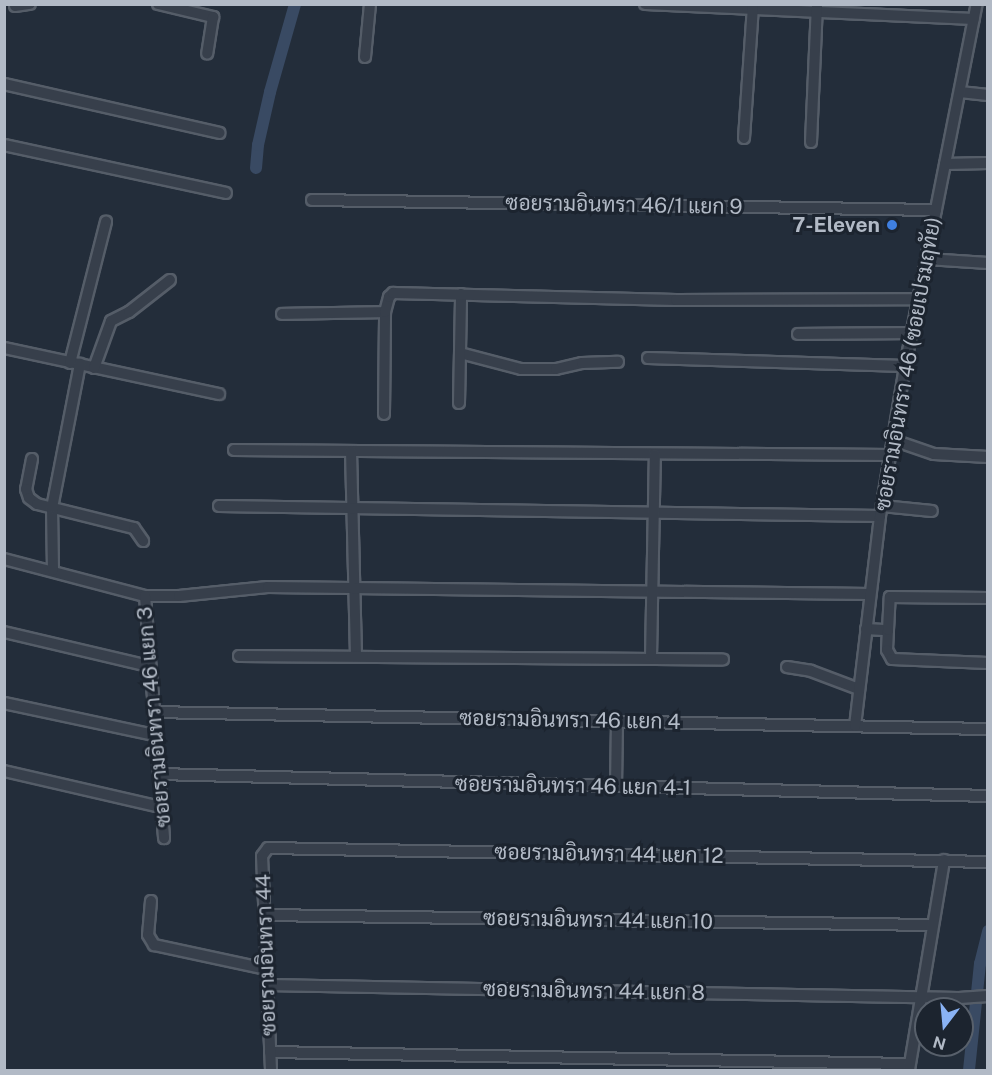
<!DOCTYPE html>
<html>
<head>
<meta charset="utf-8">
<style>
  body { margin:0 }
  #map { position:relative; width:992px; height:1075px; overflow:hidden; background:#232d3a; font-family:"Public Sans",Sarabun,sans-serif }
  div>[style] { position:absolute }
  .canal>* { height:12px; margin:-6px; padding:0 6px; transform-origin:6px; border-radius:6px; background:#394a63 }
  .roads { filter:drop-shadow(2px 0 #555d68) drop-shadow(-2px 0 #555d68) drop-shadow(0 2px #555d68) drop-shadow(0 -2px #555d68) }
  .minor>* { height:10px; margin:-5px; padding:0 5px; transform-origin:5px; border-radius:5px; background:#373f4b }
  .dots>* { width:16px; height:16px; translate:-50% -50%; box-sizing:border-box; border:3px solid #1c242f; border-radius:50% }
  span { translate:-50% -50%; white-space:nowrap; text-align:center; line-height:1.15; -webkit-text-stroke:6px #1c242f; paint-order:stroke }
  .street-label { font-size:21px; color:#b2bac6 }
  .poi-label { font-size:21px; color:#b2bac6; font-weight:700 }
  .right { translate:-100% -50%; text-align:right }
  .frame { position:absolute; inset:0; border:6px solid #b2bac6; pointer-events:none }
  .north { position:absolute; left:914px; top:997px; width:60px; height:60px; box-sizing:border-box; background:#1c242f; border:2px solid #58606b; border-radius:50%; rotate:196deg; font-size:16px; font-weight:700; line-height:24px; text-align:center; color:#b2bac6 }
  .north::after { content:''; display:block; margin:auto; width:21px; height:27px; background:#89b2f4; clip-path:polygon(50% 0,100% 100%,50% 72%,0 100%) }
</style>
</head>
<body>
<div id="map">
  <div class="canal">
    <i style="left:256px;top:168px;width:23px;rotate:-85deg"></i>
    <i style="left:258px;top:145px;width:54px;rotate:-77.2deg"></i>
    <i style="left:270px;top:92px;width:91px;rotate:-74.1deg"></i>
    <i style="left:969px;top:1070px;width:107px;rotate:-84.1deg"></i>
    <i style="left:980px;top:964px;width:34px;rotate:-76deg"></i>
  </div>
  <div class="roads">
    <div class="minor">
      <i style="left:158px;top:4px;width:57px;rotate:13.3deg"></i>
      <i style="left:213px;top:17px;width:37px;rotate:99deg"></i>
      <i style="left:645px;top:4px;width:329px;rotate:2.6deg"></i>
      <i style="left:15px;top:6px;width:15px;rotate:-8deg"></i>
      <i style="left:365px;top:57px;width:53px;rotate:-84.6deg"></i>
      <i style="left:4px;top:84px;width:221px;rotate:12.8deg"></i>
      <i style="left:960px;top:92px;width:28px;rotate:6deg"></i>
      <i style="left:744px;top:138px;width:133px;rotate:-86.1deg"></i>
      <i style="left:811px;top:142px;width:138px;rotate:-87.5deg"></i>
      <i style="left:4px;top:145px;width:227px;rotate:12.2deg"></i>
      <i style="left:945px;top:164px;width:43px;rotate:-1.3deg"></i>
      <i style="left:312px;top:200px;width:624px;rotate:0.92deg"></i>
      <i style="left:927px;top:259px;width:61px;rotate:3.8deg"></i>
      <i style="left:282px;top:314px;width:103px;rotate:-1.1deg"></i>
      <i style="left:798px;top:334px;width:114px;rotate:-0.5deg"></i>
      <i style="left:4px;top:348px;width:220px;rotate:12.1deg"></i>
      <i style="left:460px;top:353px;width:63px;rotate:14.7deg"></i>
      <i style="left:521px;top:369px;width:35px"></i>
      <i style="left:556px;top:369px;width:27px;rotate:-13deg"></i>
      <i style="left:582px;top:363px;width:36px;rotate:-2deg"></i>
      <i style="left:648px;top:358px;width:257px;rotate:1.8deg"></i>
      <i style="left:70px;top:363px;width:146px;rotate:-75.7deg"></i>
      <i style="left:94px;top:368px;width:50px;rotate:-70.1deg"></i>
      <i style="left:111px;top:321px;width:20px;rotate:-27deg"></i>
      <i style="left:129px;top:312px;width:52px;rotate:-38deg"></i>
      <i style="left:459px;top:403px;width:109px;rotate:-88.9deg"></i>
      <i style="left:384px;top:414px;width:102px;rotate:-89.4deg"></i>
      <i style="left:385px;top:312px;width:16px;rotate:-75deg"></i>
      <i style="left:389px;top:297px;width:6px;rotate:-45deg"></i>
      <i style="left:393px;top:293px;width:283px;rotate:1.4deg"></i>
      <i style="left:676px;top:300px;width:243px;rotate:-0.2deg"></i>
      <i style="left:893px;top:440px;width:43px;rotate:18.9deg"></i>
      <i style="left:934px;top:454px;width:54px;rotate:3.2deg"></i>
      <i style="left:234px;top:450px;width:656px;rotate:0.44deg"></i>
      <i style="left:351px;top:451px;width:205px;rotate:88.6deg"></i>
      <i style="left:32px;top:459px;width:31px;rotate:101deg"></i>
      <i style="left:26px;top:489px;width:9px;rotate:72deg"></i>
      <i style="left:29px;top:498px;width:10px;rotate:37deg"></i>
      <i style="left:37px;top:504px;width:100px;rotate:13.9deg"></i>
      <i style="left:134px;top:528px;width:16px;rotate:55deg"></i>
      <i style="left:219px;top:506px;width:661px;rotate:0.87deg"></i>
      <i style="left:882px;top:506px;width:50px;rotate:5.7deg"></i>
      <i style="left:4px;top:559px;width:146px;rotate:14.7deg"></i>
      <i style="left:145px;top:596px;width:34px"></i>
      <i style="left:179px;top:596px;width:89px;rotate:-5.8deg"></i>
      <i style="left:268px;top:587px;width:602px;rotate:0.67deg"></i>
      <i style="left:53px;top:570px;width:62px;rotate:-90.9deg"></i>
      <i style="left:52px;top:508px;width:147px;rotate:-79deg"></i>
      <i style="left:145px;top:596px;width:243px;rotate:85.5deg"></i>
      <i style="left:866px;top:629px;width:22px;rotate:3deg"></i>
      <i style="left:888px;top:630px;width:20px;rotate:93deg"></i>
      <i style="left:887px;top:650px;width:10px;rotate:61deg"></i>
      <i style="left:892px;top:659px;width:96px;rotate:2.4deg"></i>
      <i style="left:888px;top:630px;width:33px;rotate:-87deg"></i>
      <i style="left:890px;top:597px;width:98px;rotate:0.6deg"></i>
      <i style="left:4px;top:632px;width:149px;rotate:13.2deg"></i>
      <i style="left:239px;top:656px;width:484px;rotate:0.4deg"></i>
      <i style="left:651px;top:657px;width:203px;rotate:-88.9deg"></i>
      <i style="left:787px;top:667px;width:24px;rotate:9deg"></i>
      <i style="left:811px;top:671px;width:51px;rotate:20.6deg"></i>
      <i style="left:4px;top:703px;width:154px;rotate:12deg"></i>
      <i style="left:153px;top:712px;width:835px;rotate:1.17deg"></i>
      <i style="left:855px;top:726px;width:211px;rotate:-83.2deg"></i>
      <i style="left:880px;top:516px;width:152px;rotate:-80.5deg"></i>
      <i style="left:905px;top:366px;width:369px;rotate:-78.8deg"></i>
      <i style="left:4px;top:771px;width:160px;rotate:13deg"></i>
      <i style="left:159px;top:774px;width:829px;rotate:1.52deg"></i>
      <i style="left:616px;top:786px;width:65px;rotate:-89.1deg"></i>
      <i style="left:151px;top:901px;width:34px;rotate:95deg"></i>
      <i style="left:148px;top:935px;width:12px;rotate:59deg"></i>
      <i style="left:154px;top:945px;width:115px;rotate:12.1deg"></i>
      <i style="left:265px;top:915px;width:667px;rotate:0.86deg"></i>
      <i style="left:267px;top:985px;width:692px;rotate:1.08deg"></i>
      <i style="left:959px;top:998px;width:29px;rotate:-4deg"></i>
      <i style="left:270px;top:1052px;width:639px;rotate:1.08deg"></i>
      <i style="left:271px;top:1070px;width:214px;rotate:-92.4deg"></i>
      <i style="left:262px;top:856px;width:10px;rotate:-53deg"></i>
      <i style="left:268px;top:848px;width:720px;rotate:1.11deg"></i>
      <i style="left:909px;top:1070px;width:213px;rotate:-80.5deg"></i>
    </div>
  </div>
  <div class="dots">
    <i style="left:892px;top:225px;background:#3f7fe0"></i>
  </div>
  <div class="street-label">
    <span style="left:624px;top:205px;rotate:1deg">ซอยรามอินทรา 46/1 แยก 9</span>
    <span style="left:908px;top:364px;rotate:-80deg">ซอยรามอินทรา 46 (ซอยเปรมฤทัย)</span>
    <span style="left:154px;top:717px;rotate:-95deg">ซอยรามอินทรา 46 แยก 3</span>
    <span style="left:570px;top:720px;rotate:1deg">ซอยรามอินทรา 46 แยก 4</span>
    <span style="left:573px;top:786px;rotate:1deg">ซอยรามอินทรา 46 แยก 4-1</span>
    <span style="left:609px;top:854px;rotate:1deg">ซอยรามอินทรา 44 แยก 12</span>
    <span style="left:598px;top:920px;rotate:1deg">ซอยรามอินทรา 44 แยก 10</span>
    <span style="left:266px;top:955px;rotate:-92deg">ซอยรามอินทรา 44</span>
    <span style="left:594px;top:991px;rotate:1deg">ซอยรามอินทรา 44 แยก 8</span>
  </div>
  <div class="poi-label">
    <span class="right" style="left:880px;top:225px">7-Eleven</span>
  </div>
  <div class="frame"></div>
  <div class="north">N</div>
</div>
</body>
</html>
